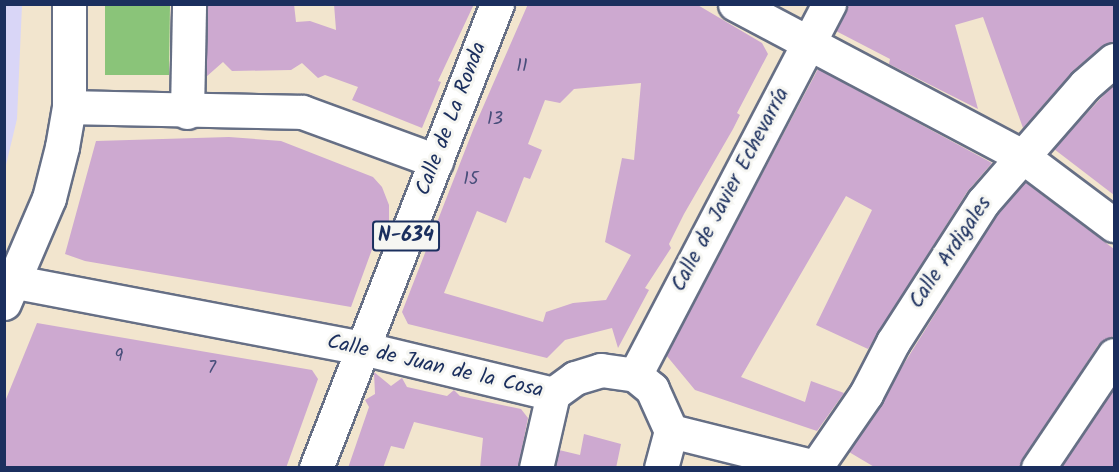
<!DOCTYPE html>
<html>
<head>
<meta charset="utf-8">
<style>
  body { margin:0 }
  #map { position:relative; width:1119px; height:472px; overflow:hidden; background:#f2e5ce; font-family:Kalam,sans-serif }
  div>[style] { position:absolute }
  .built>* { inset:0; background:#d9d6f7 }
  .green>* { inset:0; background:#8ac479 }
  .building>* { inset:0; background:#cda9d0 }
  .roads { filter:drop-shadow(2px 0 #666f85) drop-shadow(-2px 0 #666f85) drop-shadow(0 2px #666f85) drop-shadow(0 -2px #666f85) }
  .minor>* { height:33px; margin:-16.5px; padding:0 16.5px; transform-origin:16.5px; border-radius:16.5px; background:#fff }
  .highway>* { height:33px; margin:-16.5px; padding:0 16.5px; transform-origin:16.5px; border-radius:16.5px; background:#fff }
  span { translate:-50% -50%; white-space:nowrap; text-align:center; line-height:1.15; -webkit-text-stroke:6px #f6f6f2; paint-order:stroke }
  .number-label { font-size:18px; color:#484e7a }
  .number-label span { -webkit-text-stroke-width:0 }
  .shield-label span { padding:2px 4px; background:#f6f6f2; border:2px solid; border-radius:4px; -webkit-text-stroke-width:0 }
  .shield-label { font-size:20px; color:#1b2f5e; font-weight:700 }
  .street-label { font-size:21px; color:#1b2f5e }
  .frame { position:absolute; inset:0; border:6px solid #1b2f5e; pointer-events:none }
</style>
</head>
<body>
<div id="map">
  <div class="built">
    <i style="clip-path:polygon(5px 4px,22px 5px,17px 119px,5px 169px)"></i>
  </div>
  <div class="green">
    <i style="clip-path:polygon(105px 5px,170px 5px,169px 75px,105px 75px)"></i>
  </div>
  <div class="building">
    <i style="clip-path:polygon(208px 4px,294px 4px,296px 22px,310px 21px,336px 30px,334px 4px,474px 4px,438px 81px,441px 82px,422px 128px,352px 100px,358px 87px,325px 75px,318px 78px,302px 63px,291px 70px,232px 71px,223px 62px,206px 77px)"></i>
    <i style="clip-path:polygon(evenodd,528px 4px,696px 4px,762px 43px,768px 54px,737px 113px,740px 115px,733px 129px,684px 214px,669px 244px,671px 248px,645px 288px,649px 290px,618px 348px,612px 328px,565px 340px,547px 358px,408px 324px,402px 312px,473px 130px,528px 4px,641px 83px,634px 160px,622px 158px,605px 242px,631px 255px,606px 300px,573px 303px,546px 312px,543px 322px,444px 293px,477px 211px,506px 223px,524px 177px,530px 179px,542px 150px,528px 144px,545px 100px,560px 103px,574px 89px,641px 83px)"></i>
    <i style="clip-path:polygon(848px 4px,1114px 4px,1114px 42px,1102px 46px,1073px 71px,1023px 128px,983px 17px,955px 25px,978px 109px,889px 64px,890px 59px,836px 31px)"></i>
    <i style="clip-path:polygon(818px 69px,992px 163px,967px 192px,868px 349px,816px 325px,872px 210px,846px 196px,741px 377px,805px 402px,811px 381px,844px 393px,817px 431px,695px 390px,666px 355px)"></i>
    <i style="clip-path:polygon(1114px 84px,1114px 195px,1054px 149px)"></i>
    <i style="clip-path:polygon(229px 137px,281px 141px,373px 177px,382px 187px,389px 205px,389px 225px,382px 222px,351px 307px,85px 261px,65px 254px,96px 141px)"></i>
    <i style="clip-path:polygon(1025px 182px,1114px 249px,1114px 336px,1098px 345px,1019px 468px,876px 468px,849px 452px,998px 213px)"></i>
    <i style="clip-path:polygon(37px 323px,312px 370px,318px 379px,286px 468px,4px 468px,4px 404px)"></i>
    <i style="clip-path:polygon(374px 372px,391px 386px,402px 378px,407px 387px,447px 396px,454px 390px,460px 396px,521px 409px,528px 418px,518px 468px,480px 468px,483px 438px,414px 422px,404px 449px,391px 446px,383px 468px,348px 468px,369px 407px,365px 400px,375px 394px)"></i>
    <i style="clip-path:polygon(1114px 388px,1114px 468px,1061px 468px)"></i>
    <i style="clip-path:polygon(584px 434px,621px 444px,616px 468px,555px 468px,559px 450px,580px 455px)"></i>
  </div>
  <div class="roads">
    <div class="minor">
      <i style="left:735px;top:4px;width:325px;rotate:27.9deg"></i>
      <i style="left:1022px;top:156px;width:115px;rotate:36.9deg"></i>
      <i style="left:69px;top:107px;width:233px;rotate:1.2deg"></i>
      <i style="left:302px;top:112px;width:143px;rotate:20.1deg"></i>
      <i style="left:187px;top:112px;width:108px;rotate:-88.9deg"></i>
      <i style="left:16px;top:282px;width:352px;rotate:10.8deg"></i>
      <i style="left:362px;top:348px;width:196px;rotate:13.5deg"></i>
      <i style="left:4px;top:303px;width:114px;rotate:-66.8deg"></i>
      <i style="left:49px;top:198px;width:53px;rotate:-75.7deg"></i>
      <i style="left:62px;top:147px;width:41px;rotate:-80.1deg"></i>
      <i style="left:69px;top:107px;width:103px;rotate:-90deg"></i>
      <i style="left:635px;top:375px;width:419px;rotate:-62.4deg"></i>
      <i style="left:553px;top:394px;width:27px;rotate:-36deg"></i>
      <i style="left:575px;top:378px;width:27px;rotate:-17deg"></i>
      <i style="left:601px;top:370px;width:34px;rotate:8deg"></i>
      <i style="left:635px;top:375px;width:22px;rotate:39deg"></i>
      <i style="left:652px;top:389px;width:46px;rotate:65.7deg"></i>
      <i style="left:671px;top:431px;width:153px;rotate:14deg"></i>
      <i style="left:536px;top:468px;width:76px;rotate:-77.1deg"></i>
      <i style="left:661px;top:468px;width:38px;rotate:-75deg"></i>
      <i style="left:815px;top:468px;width:90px;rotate:-55.4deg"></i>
      <i style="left:866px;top:394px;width:59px;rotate:-62.6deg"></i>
      <i style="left:893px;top:342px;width:166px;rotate:-57.3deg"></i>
      <i style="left:983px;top:202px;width:155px;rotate:-48.9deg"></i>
      <i style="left:1085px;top:85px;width:38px;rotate:-41deg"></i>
      <i style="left:1038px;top:468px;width:136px;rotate:-56.1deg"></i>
    </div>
    <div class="highway">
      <i style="left:316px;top:468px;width:498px;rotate:-68.7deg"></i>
    </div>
  </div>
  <div class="number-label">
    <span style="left:522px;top:67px">11</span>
    <span style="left:495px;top:120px">13</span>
    <span style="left:471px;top:180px">15</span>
    <span style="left:119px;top:357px">9</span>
    <span style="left:212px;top:369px">7</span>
  </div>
  <div class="shield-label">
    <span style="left:406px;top:236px">N-634</span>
  </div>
  <div class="street-label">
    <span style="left:452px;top:119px;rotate:-69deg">Calle de La Ronda</span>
    <span style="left:731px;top:190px;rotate:-62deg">Calle de Javier Echevarría</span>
    <span style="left:951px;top:253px;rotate:-56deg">Calle Ardigales</span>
    <span style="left:435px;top:367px;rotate:13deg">Calle de Juan de la Cosa</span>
  </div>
  <div class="frame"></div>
</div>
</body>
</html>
